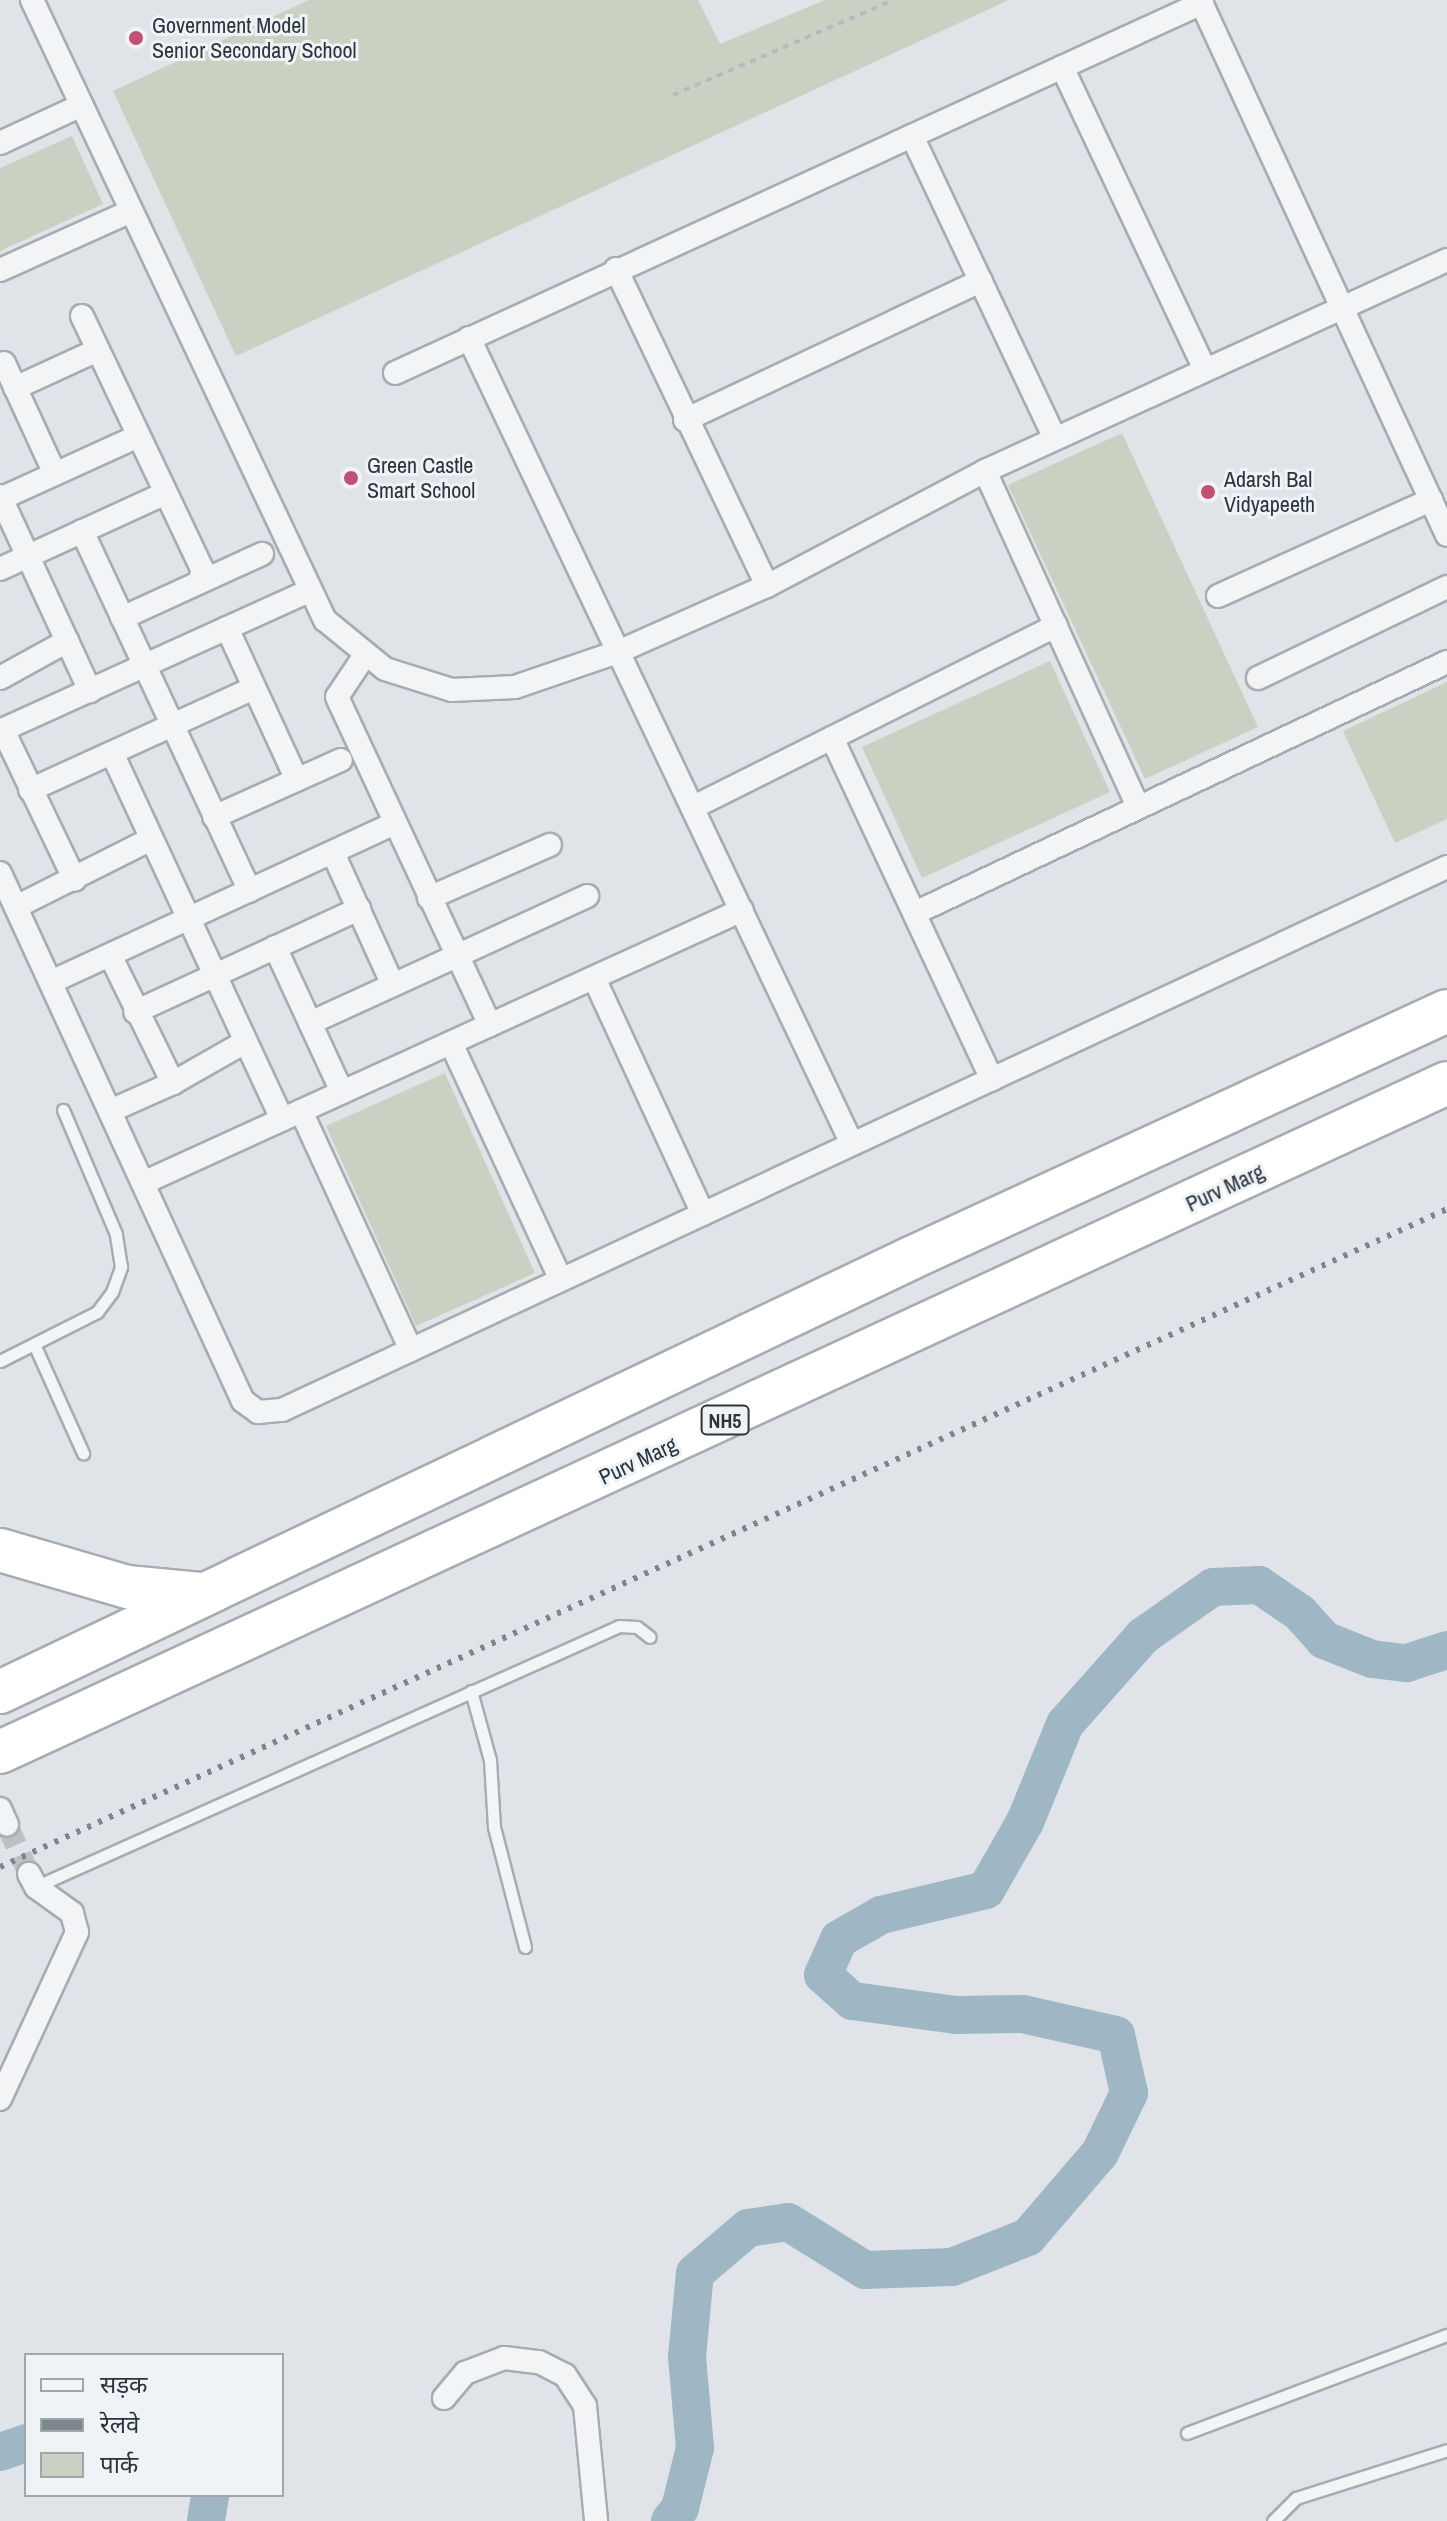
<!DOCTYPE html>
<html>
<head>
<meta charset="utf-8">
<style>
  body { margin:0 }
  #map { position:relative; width:1447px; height:2521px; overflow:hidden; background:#e0e4e8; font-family:"Archivo Narrow","Noto Sans Devanagari",sans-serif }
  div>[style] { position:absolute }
  .green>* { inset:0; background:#c8d1c2 }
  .river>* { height:38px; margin:-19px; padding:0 19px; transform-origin:19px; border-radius:19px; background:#9fb7c4 }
  .street-tunnel>* { height:22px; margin-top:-11px; transform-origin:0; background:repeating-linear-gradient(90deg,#bcc1c6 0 22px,transparent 0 33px) }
  .path>* { height:4px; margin-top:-2px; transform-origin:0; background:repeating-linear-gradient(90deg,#b6babe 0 6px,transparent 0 12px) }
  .roads { filter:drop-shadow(2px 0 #a6acb1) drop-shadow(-2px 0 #a6acb1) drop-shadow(0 2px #a6acb1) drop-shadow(0 -2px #a6acb1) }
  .lane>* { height:11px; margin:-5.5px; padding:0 5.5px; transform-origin:5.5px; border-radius:5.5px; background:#f2f4f6 }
  .street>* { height:22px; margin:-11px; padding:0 11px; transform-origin:11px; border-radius:11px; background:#f2f4f6 }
  .highway>* { height:42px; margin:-21px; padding:0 21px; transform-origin:21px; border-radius:21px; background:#fff }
  .rail>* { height:6px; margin-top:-3px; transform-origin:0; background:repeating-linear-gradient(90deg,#7b868f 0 4px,transparent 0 12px) }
  .dots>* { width:22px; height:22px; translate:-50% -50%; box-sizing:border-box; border:4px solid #eff3f5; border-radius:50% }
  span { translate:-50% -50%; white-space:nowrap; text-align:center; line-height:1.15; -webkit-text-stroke:6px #eff3f5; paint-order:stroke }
  .shield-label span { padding:2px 6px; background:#eff3f5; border:2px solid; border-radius:6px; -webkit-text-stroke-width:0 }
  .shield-label { font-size:20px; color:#2a343d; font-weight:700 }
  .poi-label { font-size:22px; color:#2a343d }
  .left { translate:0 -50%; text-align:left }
  .street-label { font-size:22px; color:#2a343d }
  .legend { position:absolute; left:24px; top:2353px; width:260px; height:144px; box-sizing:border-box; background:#eff3f5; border:2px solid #a0a7ab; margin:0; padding:10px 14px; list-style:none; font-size:24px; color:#2a343d }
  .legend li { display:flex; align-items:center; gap:16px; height:40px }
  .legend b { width:40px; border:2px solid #a0a7ab }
</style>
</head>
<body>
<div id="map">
  <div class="green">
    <i style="clip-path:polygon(309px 0,698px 0,720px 44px,825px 0,1009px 0,236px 356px,113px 91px)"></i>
    <i style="clip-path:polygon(72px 136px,103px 204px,0 251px,0 168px)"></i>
    <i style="clip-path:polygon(1122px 433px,1258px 727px,1145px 779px,1008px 485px)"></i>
    <i style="clip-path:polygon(1050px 661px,1110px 792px,922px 878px,862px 747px)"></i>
    <i style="clip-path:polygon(1447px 682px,1447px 819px,1395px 843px,1343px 731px)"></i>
    <i style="clip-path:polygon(445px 1073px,535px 1273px,416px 1326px,326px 1126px)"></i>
  </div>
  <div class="river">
    <i style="left:0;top:2452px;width:28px;rotate:-19deg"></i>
    <i style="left:206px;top:2521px;width:26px;rotate:-81deg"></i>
    <i style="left:670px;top:2521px;width:16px;rotate:-52deg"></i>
    <i style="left:680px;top:2508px;width:62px;rotate:-76deg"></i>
    <i style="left:695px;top:2448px;width:91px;rotate:-95deg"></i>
    <i style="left:687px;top:2357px;width:84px;rotate:-84.6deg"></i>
    <i style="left:695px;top:2273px;width:70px;rotate:-40.3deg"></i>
    <i style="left:748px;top:2228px;width:40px;rotate:-8.5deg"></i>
    <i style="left:788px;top:2222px;width:91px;rotate:31.9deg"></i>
    <i style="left:865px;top:2270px;width:87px;rotate:-2deg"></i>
    <i style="left:952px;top:2267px;width:82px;rotate:-21.5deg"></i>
    <i style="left:1028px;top:2237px;width:111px;rotate:-49.4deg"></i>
    <i style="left:1100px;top:2153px;width:67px;rotate:-64.2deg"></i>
    <i style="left:1129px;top:2093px;width:59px;rotate:-102.6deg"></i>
    <i style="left:1116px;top:2035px;width:95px;rotate:-167.3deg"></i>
    <i style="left:1023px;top:2014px;width:67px;rotate:179.1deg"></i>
    <i style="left:956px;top:2015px;width:105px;rotate:-172.3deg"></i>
    <i style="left:852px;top:2001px;width:39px;rotate:-138deg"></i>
    <i style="left:823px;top:1975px;width:39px;rotate:-66deg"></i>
    <i style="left:839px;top:1939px;width:48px;rotate:-29.7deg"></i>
    <i style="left:881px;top:1915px;width:108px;rotate:-13.4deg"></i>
    <i style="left:986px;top:1890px;width:78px;rotate:-60.2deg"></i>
    <i style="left:1025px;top:1822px;width:106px;rotate:-67.8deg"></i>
    <i style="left:1065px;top:1724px;width:118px;rotate:-48.4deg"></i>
    <i style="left:1143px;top:1636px;width:85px;rotate:-35deg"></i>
    <i style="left:1213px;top:1587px;width:46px;rotate:-2.5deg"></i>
    <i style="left:1259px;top:1585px;width:50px;rotate:34.3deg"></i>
    <i style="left:1300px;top:1613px;width:36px;rotate:48deg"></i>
    <i style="left:1324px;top:1640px;width:52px;rotate:21.6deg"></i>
    <i style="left:1372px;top:1659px;width:35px;rotate:7deg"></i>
    <i style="left:1407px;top:1663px;width:42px;rotate:-18deg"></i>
  </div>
  <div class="street-tunnel">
    <i style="left:7px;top:1825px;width:54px;rotate:65.8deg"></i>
  </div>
  <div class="path">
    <i style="left:673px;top:95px;width:241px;rotate:-23.3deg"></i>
  </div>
  <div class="roads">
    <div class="lane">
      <i style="left:34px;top:1344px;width:120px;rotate:65.8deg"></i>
      <i style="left:0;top:1361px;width:109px;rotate:-26.8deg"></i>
      <i style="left:97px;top:1312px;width:25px;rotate:-53deg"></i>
      <i style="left:112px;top:1292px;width:27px;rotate:-70deg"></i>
      <i style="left:121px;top:1267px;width:33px;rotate:-99deg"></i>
      <i style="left:116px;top:1234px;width:135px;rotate:-113.1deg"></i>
      <i style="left:471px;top:1691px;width:72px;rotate:74.6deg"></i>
      <i style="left:490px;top:1760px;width:67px;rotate:86.6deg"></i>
      <i style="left:494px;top:1827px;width:124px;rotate:75.5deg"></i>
      <i style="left:37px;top:1886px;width:637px;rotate:-24.07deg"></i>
      <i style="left:619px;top:1626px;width:18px;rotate:3deg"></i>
      <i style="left:637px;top:1627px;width:16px;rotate:38deg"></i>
      <i style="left:1187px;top:2433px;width:278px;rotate:-20.7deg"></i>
      <i style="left:1273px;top:2521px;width:33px;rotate:-45deg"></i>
      <i style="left:1296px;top:2498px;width:158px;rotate:-17.6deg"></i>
    </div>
    <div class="street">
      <i style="left:32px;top:0;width:686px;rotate:64.71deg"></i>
      <i style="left:325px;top:620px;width:77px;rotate:39.2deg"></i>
      <i style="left:385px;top:669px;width:70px;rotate:17.4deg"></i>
      <i style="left:452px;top:690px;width:63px;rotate:-2.7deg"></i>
      <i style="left:515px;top:687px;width:111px;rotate:-18.9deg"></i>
      <i style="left:620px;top:651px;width:161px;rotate:-23.9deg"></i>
      <i style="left:767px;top:586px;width:246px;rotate:-27.8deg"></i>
      <i style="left:985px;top:471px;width:508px;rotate:-24.55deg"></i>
      <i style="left:1200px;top:0;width:589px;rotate:65.22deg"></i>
      <i style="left:1062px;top:67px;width:335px;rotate:64.7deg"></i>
      <i style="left:912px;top:136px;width:334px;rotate:64.7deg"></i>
      <i style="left:0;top:143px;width:90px;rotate:-24.9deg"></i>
      <i style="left:616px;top:269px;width:351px;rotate:64.5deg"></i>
      <i style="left:0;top:270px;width:144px;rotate:-24.2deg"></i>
      <i style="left:82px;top:316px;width:280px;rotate:64.6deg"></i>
      <i style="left:202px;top:569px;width:10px;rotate:96deg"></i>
      <i style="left:469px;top:338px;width:892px;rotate:64.58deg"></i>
      <i style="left:4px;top:363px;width:122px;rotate:65.3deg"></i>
      <i style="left:395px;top:373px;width:888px;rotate:-24.63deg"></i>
      <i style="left:15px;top:388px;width:91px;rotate:-24.6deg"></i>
      <i style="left:685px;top:420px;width:327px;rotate:-25.2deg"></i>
      <i style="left:985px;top:471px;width:369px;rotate:65.5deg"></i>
      <i style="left:0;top:496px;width:215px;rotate:65.2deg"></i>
      <i style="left:0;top:499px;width:152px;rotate:-24.5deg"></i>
      <i style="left:82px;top:531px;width:397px;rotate:65deg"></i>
      <i style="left:0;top:569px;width:180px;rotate:-24.6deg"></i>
      <i style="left:1218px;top:596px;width:234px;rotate:-24.3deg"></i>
      <i style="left:122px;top:618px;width:154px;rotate:-24.6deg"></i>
      <i style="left:227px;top:628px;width:167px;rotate:65.3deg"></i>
      <i style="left:365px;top:655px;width:50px;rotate:123.7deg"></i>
      <i style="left:337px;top:697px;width:362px;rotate:65deg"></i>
      <i style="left:0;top:678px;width:77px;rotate:-28.9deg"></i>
      <i style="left:1258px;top:678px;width:210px;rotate:-25.7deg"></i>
      <i style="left:3px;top:730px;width:166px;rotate:64.4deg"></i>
      <i style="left:0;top:731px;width:339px;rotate:-24.4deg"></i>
      <i style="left:832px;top:738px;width:377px;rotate:64.9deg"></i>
      <i style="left:112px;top:753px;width:404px;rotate:65.1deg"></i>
      <i style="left:30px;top:790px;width:246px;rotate:-24.5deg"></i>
      <i style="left:694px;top:807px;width:405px;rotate:-26.6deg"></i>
      <i style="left:214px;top:817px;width:139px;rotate:-24.2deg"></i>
      <i style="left:333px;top:853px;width:145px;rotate:65.6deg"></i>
      <i style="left:0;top:873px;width:581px;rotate:65.29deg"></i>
      <i style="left:243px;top:1401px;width:19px;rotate:36deg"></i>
      <i style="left:258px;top:1412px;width:24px;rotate:-5deg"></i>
      <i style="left:282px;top:1410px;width:1285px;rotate:-24.99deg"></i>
      <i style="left:429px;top:898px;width:132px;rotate:-23.7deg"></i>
      <i style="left:16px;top:907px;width:151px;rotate:-26.7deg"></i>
      <i style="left:915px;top:913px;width:588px;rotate:-25.26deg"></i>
      <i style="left:275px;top:947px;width:160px;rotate:65.2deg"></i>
      <i style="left:110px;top:955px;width:143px;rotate:63.8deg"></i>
      <i style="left:594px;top:978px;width:260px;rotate:65.2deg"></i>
      <i style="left:51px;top:982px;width:377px;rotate:-24.8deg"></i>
      <i style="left:135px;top:1012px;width:247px;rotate:-24.7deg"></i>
      <i style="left:310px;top:1023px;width:305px;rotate:-24.6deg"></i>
      <i style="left:451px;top:1043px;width:261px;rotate:65.1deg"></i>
      <i style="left:110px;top:1111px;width:69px;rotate:-24deg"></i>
      <i style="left:173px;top:1083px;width:83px;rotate:-29.7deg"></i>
      <i style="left:301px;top:1111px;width:263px;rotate:65.3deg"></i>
      <i style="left:143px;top:1183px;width:658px;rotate:-24.5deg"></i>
      <i style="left:0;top:1809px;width:17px;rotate:66deg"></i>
      <i style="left:0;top:2099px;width:184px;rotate:-65.2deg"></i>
      <i style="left:77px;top:1932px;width:20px;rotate:-105deg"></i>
      <i style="left:72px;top:1913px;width:44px;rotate:-144.2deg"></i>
      <i style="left:36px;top:1887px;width:15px;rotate:-118deg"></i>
      <i style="left:444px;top:2398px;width:33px;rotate:-50deg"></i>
      <i style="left:465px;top:2373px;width:42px;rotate:-21deg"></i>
      <i style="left:504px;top:2358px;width:35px;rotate:7deg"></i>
      <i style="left:539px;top:2362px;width:29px;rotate:27deg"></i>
      <i style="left:565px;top:2375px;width:37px;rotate:57deg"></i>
      <i style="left:585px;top:2406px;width:116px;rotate:84.5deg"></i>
    </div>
    <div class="highway">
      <i style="left:0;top:1550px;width:132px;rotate:16.2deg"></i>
      <i style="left:127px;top:1587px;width:74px;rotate:5.4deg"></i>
      <i style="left:0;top:1692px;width:1007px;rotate:-25.47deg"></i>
      <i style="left:909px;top:1259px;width:592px;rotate:-24.75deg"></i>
      <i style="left:0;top:1752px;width:1594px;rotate:-24.81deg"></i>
    </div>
  </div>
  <div class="rail">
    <i style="left:0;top:1867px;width:1590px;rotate:-24.45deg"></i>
  </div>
  <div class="dots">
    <i style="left:136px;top:38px;background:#c05174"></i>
    <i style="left:351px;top:478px;background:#c05174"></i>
    <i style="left:1208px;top:492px;background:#c05174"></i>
  </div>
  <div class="shield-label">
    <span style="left:725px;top:1420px">NH5</span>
  </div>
  <div class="poi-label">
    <span class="left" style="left:152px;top:38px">Government Model<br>Senior Secondary School</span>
    <span class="left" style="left:367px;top:478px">Green Castle<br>Smart School</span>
    <span class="left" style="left:1224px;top:492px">Adarsh Bal<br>Vidyapeeth</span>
  </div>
  <div class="street-label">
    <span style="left:1225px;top:1188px;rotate:-25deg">Purv Marg</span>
    <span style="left:638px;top:1461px;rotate:-25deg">Purv Marg</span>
  </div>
  <ul class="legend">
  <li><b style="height:10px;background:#f2f4f6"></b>सड़क</li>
  <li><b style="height:10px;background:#7b868f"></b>रेलवे</li>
  <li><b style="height:22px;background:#c8d1c2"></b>पार्क</li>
  </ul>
</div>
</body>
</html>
